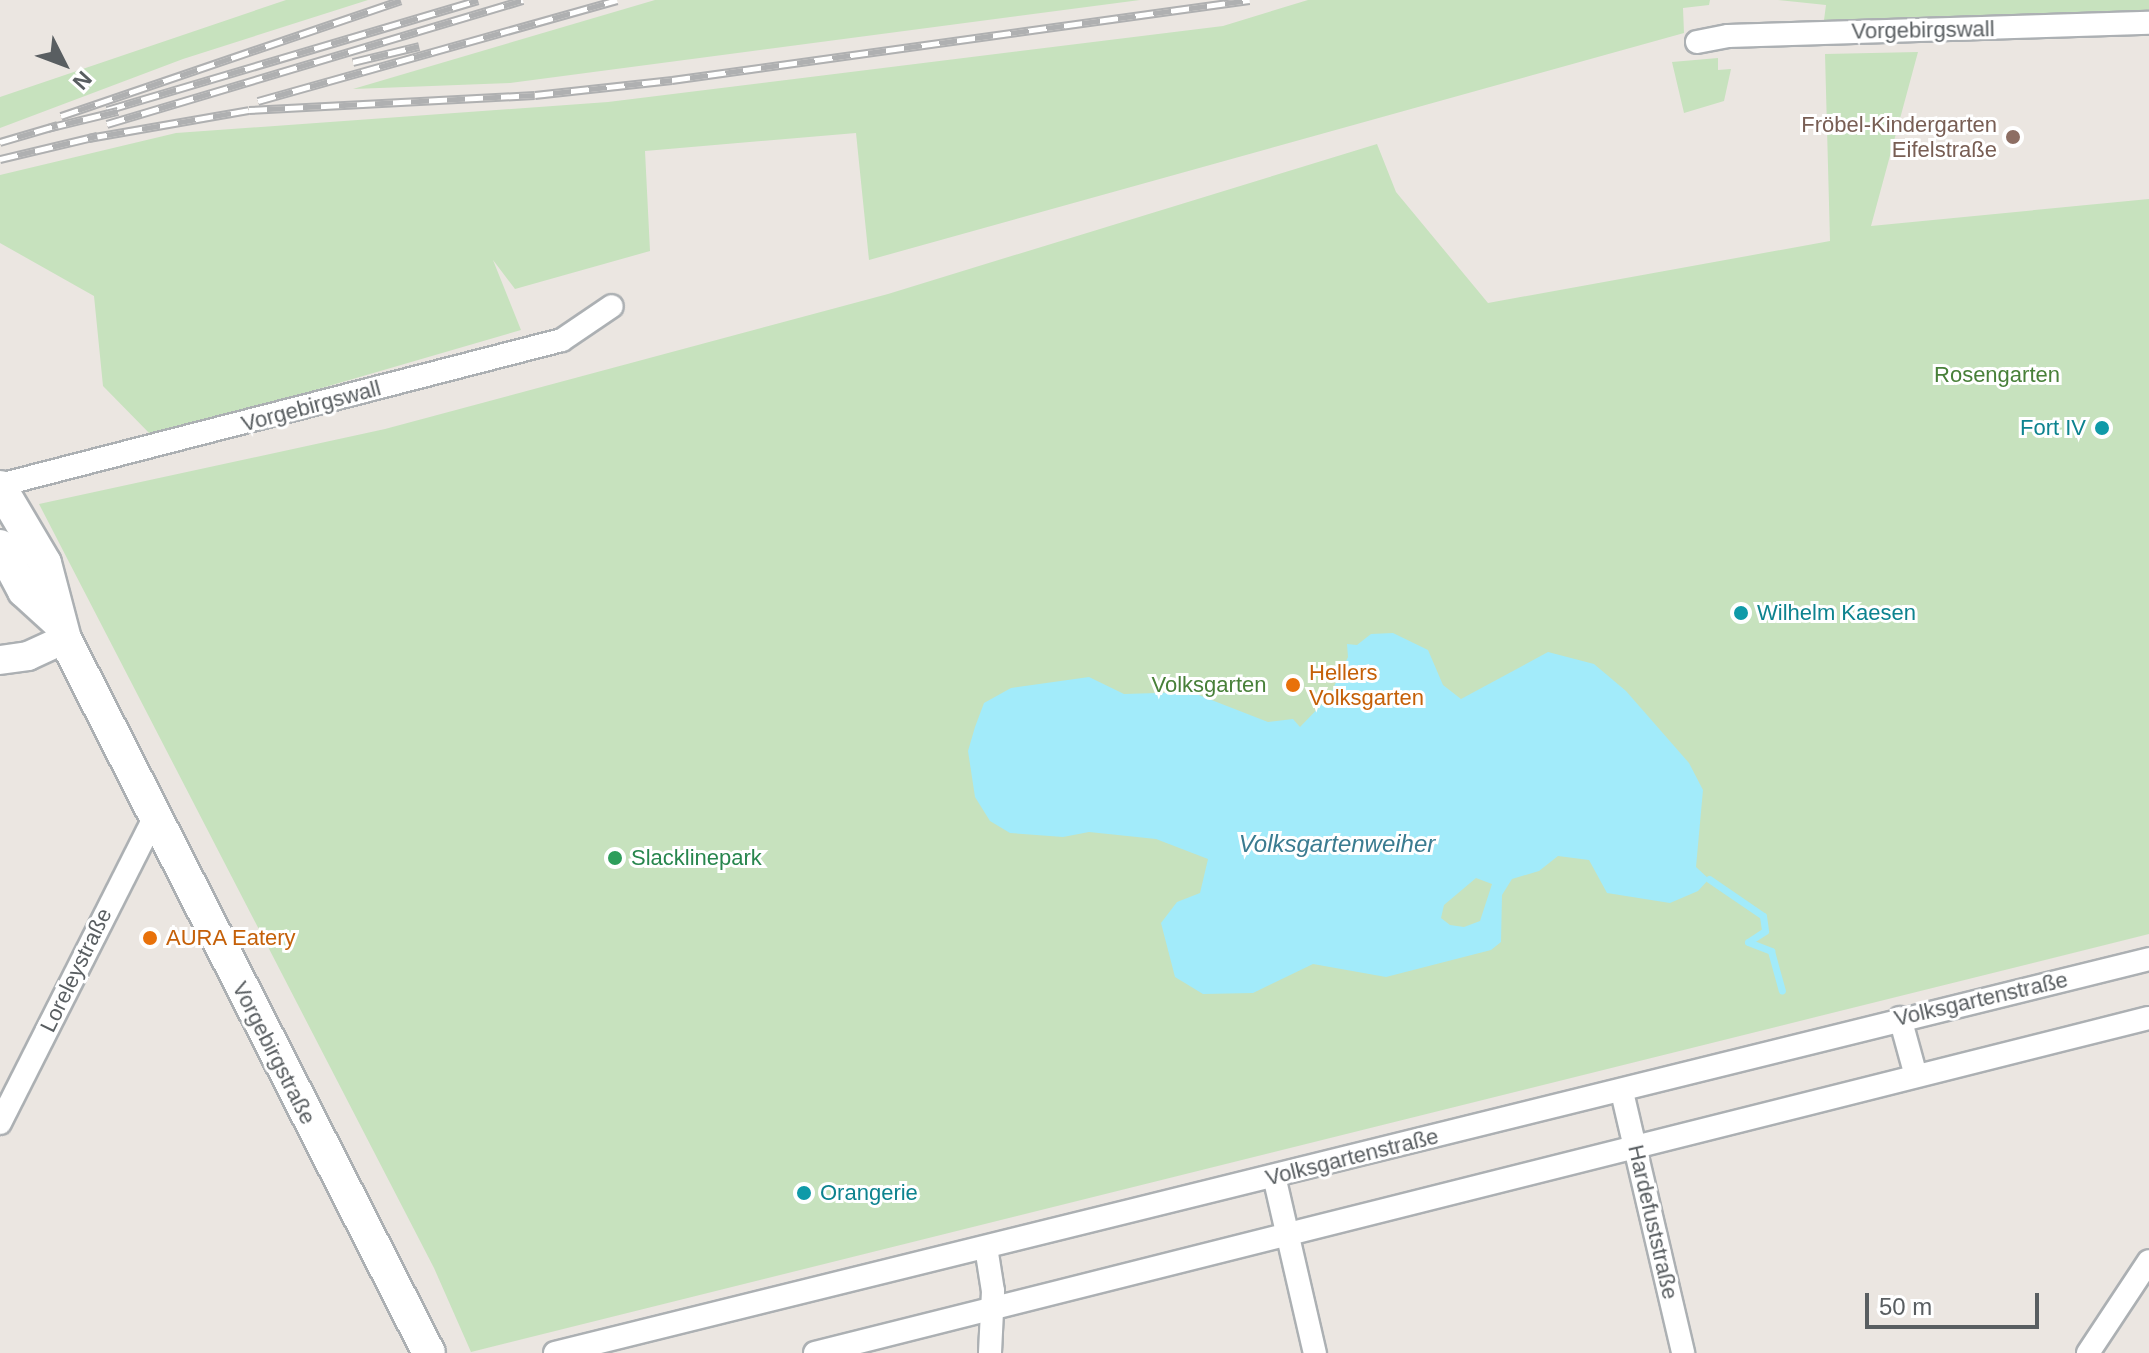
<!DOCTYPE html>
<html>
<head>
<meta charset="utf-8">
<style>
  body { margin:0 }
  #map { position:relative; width:2149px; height:1353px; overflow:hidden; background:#ebe6e1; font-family:Helvetica,sans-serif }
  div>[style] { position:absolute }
  .green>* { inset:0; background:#c7e2be }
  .water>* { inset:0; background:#a2ebfa }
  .stream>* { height:7px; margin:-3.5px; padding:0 3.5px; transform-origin:3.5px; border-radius:3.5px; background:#a2ebfa }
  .roads { filter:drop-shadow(2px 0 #acb0b3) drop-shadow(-2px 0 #acb0b3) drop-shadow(0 2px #acb0b3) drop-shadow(0 -2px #acb0b3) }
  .minor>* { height:22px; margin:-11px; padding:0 11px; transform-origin:11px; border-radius:11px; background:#fff }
  .tertiary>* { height:28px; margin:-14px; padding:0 14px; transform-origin:14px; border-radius:14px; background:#fff }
  .secondary>* { height:32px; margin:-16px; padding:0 16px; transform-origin:16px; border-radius:16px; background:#fff }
  .rail>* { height:9px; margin-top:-4.5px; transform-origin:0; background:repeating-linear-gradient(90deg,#fff 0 18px,#afb0b1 0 36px); box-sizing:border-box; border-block:2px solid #afb0b1 }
  .dots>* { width:22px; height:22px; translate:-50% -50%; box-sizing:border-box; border:4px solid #fff; border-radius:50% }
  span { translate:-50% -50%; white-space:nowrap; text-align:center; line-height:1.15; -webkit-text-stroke:6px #fff; paint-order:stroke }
  .street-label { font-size:22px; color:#595e61 }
  .education-label { font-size:22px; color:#785e54 }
  .right { translate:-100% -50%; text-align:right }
  .park-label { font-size:22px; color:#488039 }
  .culture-label { font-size:22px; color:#0d838f }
  .left { translate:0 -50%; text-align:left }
  .food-label { font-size:22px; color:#c56008 }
  .leisure-label { font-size:22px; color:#27864d }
  .water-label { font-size:24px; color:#3a7b90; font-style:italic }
  .north { position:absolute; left:24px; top:24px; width:80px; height:80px; -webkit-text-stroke:6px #fff; paint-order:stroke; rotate:132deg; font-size:22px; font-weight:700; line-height:32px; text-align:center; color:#595e61 }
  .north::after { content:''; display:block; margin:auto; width:28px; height:36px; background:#595e61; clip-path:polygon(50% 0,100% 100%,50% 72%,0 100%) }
  .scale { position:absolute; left:1865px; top:1293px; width:174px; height:36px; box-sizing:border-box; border:4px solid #595e61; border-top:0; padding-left:10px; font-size:24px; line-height:28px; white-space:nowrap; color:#595e61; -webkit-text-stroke:6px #fff; paint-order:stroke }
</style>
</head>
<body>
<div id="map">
  <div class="green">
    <i style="clip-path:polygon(286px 0,368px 0,183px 59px,0 128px,0 97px)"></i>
    <i style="clip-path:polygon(655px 0,1140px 0,510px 83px,353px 89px)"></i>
    <i style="clip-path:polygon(1308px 0,1710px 0,1709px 5px,1683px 8px,1684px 33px,869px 260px,856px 133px,645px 151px,650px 251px,515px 289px,493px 260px,521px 330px,153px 437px,103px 386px,94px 296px,0 243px,0 175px,176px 133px,608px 102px,1223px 26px)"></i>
    <i style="clip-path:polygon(1778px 0,2149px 0,2149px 15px,1824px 20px,1826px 5px)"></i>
    <i style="clip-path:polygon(1918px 52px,1871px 226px,2149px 199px,2149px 934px,471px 1352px,434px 1268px,39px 504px,385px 429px,888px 294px,1377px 144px,1396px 192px,1488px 303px,1830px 241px,1825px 54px)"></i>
    <i style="clip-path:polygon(1718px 58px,1718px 70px,1731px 69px,1724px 101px,1684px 113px,1672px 62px)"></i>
  </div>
  <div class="water">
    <i style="clip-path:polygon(evenodd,1393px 633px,1428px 650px,1443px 685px,1461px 699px,1548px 652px,1594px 664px,1626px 691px,1689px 763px,1703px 790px,1696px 867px,1709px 879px,1698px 891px,1670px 903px,1607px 893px,1589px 860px,1558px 856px,1539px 871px,1512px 879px,1502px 895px,1501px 942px,1491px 950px,1386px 977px,1313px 964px,1253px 993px,1203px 994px,1175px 977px,1161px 923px,1177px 902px,1200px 893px,1208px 859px,1156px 839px,1089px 832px,1063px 837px,1010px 833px,990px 821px,975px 797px,968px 751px,975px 727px,984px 703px,1011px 688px,1089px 677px,1124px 694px,1191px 692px,1268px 722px,1293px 719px,1300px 727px,1329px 697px,1348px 657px,1347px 644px,1357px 645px,1371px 634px,1393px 633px,1476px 878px,1492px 884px,1480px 921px,1464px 927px,1450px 925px,1441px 918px,1444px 905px,1476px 878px)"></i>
  </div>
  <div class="stream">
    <i style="left:1709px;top:879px;width:65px;rotate:34.4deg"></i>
    <i style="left:1763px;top:916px;width:15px;rotate:82deg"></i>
    <i style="left:1765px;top:931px;width:20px;rotate:147deg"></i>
    <i style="left:1748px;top:942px;width:25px;rotate:21deg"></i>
    <i style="left:1771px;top:951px;width:41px;rotate:74.6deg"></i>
  </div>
  <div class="roads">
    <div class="minor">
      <i style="left:1697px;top:42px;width:32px;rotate:-11deg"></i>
      <i style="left:1728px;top:36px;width:421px;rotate:-1.8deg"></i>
      <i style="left:0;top:485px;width:580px;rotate:-14.47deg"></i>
      <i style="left:562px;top:340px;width:60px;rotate:-34.2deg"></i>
      <i style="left:1900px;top:1018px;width:60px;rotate:74.6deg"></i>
      <i style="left:1622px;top:1092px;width:268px;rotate:76.8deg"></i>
      <i style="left:0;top:1123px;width:342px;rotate:-63.2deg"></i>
      <i style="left:1274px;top:1176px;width:182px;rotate:77deg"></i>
      <i style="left:986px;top:1247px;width:45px;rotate:81deg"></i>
      <i style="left:993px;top:1291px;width:62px;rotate:92.8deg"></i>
      <i style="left:555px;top:1353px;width:1642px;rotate:-13.88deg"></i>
      <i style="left:815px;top:1353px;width:1375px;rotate:-14.1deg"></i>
      <i style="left:2088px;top:1353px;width:110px;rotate:-56.5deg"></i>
    </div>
    <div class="tertiary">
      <i style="left:0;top:660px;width:28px;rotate:-8deg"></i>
      <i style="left:28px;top:656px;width:41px;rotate:-24.7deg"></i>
    </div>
    <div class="secondary">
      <i style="left:0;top:487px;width:88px;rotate:59.4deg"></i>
      <i style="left:45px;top:563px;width:79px;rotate:75.3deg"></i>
      <i style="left:65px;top:639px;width:801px;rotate:62.99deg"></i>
      <i style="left:0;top:546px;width:51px;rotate:61.9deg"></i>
      <i style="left:24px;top:591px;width:46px;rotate:42.4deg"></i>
    </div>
  </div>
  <div class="rail">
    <i style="left:353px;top:62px;width:68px;rotate:-13.6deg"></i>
    <i style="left:258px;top:101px;width:373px;rotate:-15.7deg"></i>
    <i style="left:107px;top:110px;width:387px;rotate:-16.5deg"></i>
    <i style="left:61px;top:116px;width:359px;rotate:-18.8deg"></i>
    <i style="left:107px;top:124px;width:434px;rotate:-16.6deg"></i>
    <i style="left:48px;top:128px;width:72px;rotate:-13.7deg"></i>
    <i style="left:89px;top:138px;width:162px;rotate:-9.9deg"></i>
    <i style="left:249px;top:110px;width:286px;rotate:-3deg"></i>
    <i style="left:535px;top:95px;width:138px;rotate:-6.2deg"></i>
    <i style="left:672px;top:80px;width:583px;rotate:-7.89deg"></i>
    <i style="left:0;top:142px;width:60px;rotate:-16.3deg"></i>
    <i style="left:0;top:159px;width:100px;rotate:-13.3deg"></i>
  </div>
  <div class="dots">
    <i style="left:2013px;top:137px;background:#8d6e63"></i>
    <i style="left:2102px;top:428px;background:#0f9aa8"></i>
    <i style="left:1741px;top:613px;background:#0f9aa8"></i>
    <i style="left:1293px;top:685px;background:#e8710a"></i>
    <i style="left:615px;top:858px;background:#2e9e5b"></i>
    <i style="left:150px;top:938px;background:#e8710a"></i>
    <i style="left:804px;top:1193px;background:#0f9aa8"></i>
  </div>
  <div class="street-label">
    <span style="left:1923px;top:30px;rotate:-1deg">Vorgebirgswall</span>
    <span style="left:311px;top:406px;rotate:-15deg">Vorgebirgswall</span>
    <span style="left:76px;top:970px;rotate:-64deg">Loreleystraße</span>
    <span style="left:1981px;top:999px;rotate:-13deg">Volksgartenstraße</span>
    <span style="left:274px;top:1053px;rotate:63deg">Vorgebirgstraße</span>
    <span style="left:1352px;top:1157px;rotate:-14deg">Volksgartenstraße</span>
    <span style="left:1653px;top:1222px;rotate:77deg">Hardefuststraße</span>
  </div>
  <div class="education-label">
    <span class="right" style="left:1997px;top:137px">Fröbel-Kindergarten<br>Eifelstraße</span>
  </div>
  <div class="park-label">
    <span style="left:1997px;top:375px">Rosengarten</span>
    <span style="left:1209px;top:685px">Volksgarten</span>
  </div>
  <div class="culture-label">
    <span class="right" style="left:2086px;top:428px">Fort IV</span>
    <span class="left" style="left:1757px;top:613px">Wilhelm Kaesen</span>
    <span class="left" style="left:820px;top:1193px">Orangerie</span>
  </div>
  <div class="food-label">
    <span class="left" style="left:1309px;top:685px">Hellers<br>Volksgarten</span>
    <span class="left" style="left:166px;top:938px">AURA Eatery</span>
  </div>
  <div class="leisure-label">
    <span class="left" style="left:631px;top:858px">Slacklinepark</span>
  </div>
  <div class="water-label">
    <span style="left:1337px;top:844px">Volksgartenweiher</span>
  </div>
  <div class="north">N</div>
  <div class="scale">50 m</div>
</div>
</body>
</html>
